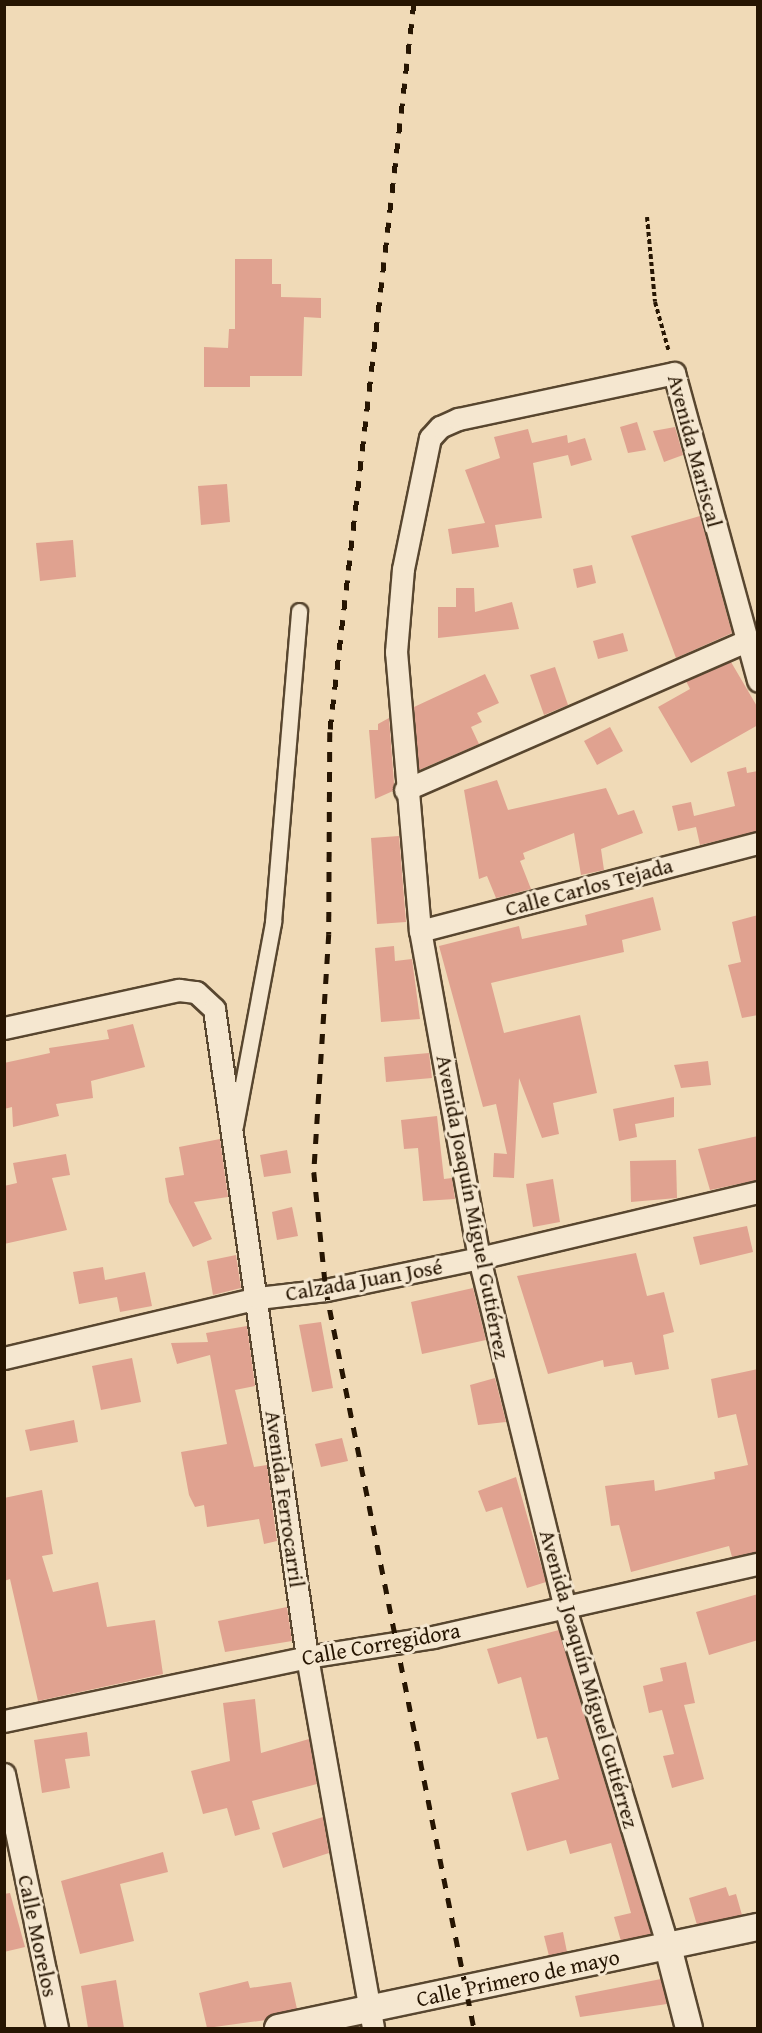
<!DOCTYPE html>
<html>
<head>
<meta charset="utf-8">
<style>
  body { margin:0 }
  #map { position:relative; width:762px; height:2033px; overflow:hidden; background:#f0dab7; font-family:"Gentium Book Plus",serif }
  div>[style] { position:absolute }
  .building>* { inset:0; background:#e0a290 }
  .path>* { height:4px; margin-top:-2px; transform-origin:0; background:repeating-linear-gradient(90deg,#261502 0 4.5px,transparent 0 7.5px) }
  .roads { filter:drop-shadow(2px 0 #58462f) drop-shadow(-2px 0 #58462f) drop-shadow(0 2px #58462f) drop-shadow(0 -2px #58462f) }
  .pedestrian>* { height:15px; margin:-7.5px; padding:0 7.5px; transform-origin:7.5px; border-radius:7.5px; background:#f5e7d0 }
  .minor>* { height:21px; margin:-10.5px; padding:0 10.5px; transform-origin:10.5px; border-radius:10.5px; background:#f5e7d0 }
  .tertiary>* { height:26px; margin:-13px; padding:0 13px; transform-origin:13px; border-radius:13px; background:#f5e7d0 }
  .rail>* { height:4.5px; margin-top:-2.25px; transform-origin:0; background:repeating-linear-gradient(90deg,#261502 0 10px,transparent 0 20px) }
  span { translate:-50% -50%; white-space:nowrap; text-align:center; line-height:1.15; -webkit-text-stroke:6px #f5e7d0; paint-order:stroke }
  .street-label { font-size:22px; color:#261502 }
  .frame { position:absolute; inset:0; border:6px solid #261502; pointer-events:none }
</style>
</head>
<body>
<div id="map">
  <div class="building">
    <i style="clip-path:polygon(235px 259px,272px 259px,272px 284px,281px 284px,281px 297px,321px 298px,321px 318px,304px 317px,302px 376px,250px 376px,250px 387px,204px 387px,204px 347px,228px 348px,229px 329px,235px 329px)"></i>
    <i style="clip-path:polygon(637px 422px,646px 450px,628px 453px,620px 427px)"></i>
    <i style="clip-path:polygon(675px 427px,683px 455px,664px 462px,653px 431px)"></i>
    <i style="clip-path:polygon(528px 429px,532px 443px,567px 435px,568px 443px,585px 438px,592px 460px,571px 466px,568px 455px,533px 463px,542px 518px,495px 525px,499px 547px,452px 554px,448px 529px,485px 523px,465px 470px,500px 458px,494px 437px)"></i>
    <i style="clip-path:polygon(227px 484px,230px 522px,201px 525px,198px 486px)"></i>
    <i style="clip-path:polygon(700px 516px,732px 633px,676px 658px,631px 536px)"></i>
    <i style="clip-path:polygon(73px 540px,76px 577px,40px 581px,36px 543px)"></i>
    <i style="clip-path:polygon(592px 565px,596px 583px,577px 588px,573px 569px)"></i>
    <i style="clip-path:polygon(456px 588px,474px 588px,475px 612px,512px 602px,519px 629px,438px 638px,438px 607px,456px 607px)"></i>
    <i style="clip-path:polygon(623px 633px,628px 651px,598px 659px,593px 641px)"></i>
    <i style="clip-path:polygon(731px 662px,758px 708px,758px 725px,691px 763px,658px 707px,690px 689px,686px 681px)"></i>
    <i style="clip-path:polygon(555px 667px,568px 705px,544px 715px,530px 675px)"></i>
    <i style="clip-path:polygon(485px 674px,499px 703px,477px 713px,482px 722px,471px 727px,479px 744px,419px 770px,414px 707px)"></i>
    <i style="clip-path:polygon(389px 718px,394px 783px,393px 791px,375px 799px,369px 730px,378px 730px,378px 724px)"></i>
    <i style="clip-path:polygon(610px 727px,623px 751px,597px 765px,584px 741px)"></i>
    <i style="clip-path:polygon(746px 767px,747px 773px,758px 771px,758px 831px,700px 845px,696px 827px,678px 831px,672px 806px,691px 802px,694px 816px,735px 806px,727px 772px)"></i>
    <i style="clip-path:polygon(497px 780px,508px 810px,606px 788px,618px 815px,634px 810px,643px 833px,601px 849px,604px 870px,581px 875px,574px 833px,523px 853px,525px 859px,520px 861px,531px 889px,496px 898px,487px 876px,479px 879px,464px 790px)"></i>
    <i style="clip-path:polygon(399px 836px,406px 922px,377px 924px,371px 838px)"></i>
    <i style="clip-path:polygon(653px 897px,661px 930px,622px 940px,624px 952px,491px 983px,504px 1033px,580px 1015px,597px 1093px,553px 1103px,559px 1134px,542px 1138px,519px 1078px,514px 1178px,493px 1177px,494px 1153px,507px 1154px,496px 1104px,483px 1107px,439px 946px,519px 926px,522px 939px,587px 925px,585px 915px)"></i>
    <i style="clip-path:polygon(758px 915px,758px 1015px,742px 1018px,728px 965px,741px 962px,732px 922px)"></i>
    <i style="clip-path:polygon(394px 946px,395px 961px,412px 959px,420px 1019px,381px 1022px,375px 948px)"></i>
    <i style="clip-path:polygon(133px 1024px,145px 1067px,91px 1081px,93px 1098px,56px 1104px,59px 1116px,13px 1127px,12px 1107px,4px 1109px,4px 1063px,50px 1053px,49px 1048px,109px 1039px,107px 1030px)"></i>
    <i style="clip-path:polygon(429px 1053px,432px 1078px,386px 1082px,384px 1057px)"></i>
    <i style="clip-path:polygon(708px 1061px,711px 1085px,681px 1088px,674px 1065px)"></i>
    <i style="clip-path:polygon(674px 1097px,674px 1117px,635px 1124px,637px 1137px,619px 1141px,613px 1109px)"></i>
    <i style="clip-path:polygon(437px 1116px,444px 1179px,452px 1178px,455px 1199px,423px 1201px,418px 1148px,404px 1149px,401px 1120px)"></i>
    <i style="clip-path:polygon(758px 1136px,758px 1180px,710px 1190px,698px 1149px)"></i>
    <i style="clip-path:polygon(220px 1139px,228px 1197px,194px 1202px,212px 1239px,193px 1247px,169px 1202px,165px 1178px,184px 1175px,179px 1147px)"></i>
    <i style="clip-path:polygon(287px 1150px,291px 1173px,264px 1177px,260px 1155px)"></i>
    <i style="clip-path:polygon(66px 1154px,70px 1175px,52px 1178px,67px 1230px,4px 1244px,4px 1186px,17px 1183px,13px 1163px)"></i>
    <i style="clip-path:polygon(676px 1160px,677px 1198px,631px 1202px,630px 1161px)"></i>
    <i style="clip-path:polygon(553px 1179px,560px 1222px,533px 1227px,526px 1184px)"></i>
    <i style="clip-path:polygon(292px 1207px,298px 1236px,277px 1240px,272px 1212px)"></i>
    <i style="clip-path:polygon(747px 1226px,753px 1252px,700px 1265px,693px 1237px)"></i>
    <i style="clip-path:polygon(636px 1253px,647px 1296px,664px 1292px,674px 1332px,663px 1335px,669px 1369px,635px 1375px,632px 1362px,604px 1367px,603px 1360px,548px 1374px,517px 1276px)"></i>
    <i style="clip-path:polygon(236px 1255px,241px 1288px,213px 1295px,207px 1261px)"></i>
    <i style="clip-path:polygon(103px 1267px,105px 1280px,145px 1272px,152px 1306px,120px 1312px,117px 1297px,79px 1304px,73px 1272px)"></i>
    <i style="clip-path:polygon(473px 1288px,486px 1340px,422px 1354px,411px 1302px)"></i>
    <i style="clip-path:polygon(321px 1322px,333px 1388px,312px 1392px,299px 1325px)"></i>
    <i style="clip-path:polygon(247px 1326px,255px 1386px,235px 1390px,254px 1467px,267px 1465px,277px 1541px,264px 1544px,259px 1519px,207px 1527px,204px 1505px,195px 1507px,189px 1495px,181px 1452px,227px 1444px,210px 1355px,177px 1364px,171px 1343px,208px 1342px,206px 1333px)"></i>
    <i style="clip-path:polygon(132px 1358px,141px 1402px,101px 1410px,92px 1366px)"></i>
    <i style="clip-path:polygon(758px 1369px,758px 1552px,732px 1557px,729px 1546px,631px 1572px,619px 1525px,611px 1526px,605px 1486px,654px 1480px,655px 1491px,715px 1479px,714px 1472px,748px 1465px,736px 1414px,718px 1418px,711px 1379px)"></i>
    <i style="clip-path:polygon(495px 1378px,506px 1422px,478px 1425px,470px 1385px)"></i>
    <i style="clip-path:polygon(74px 1420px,78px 1442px,30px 1451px,25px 1430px)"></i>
    <i style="clip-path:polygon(342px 1438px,348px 1461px,321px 1467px,315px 1444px)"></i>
    <i style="clip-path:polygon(516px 1477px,546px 1582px,527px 1588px,502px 1507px,486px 1512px,478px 1491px)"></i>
    <i style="clip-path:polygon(42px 1490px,53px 1554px,42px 1556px,53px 1592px,98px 1582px,107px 1627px,155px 1620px,163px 1674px,38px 1701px,10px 1579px,4px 1581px,4px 1498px)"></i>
    <i style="clip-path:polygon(758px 1594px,758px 1640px,709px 1655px,696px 1612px)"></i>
    <i style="clip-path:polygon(287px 1607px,292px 1641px,225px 1652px,218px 1621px)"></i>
    <i style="clip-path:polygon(559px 1630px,576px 1688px,651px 1934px,621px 1941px,614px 1917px,631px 1913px,611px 1843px,570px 1854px,566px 1840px,527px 1851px,511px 1793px,559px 1779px,547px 1737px,537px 1739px,521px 1677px,498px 1684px,487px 1649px)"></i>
    <i style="clip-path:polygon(686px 1662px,695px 1703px,684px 1705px,704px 1779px,672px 1788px,663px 1756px,674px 1754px,662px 1710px,649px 1713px,643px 1686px,663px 1681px,660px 1668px)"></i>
    <i style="clip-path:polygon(255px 1699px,261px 1753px,309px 1739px,317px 1784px,252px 1801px,260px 1829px,235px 1836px,227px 1808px,203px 1814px,191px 1771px,230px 1761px,223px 1703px)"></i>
    <i style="clip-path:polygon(87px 1732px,90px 1756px,65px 1759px,70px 1788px,42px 1793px,34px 1740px)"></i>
    <i style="clip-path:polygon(323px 1817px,329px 1853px,283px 1868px,272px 1833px)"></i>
    <i style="clip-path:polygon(163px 1852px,168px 1872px,120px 1884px,134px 1941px,80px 1954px,61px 1881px)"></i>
    <i style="clip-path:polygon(726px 1887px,729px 1896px,736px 1894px,742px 1915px,697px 1925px,689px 1898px)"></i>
    <i style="clip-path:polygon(10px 1893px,25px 1947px,4px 1952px,4px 1894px)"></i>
    <i style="clip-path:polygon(563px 1932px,567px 1952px,549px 1956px,544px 1936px)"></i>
    <i style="clip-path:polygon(661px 1979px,667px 2004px,580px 2017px,575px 1996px)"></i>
    <i style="clip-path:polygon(116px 1980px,124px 2028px,88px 2028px,81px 1986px)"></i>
    <i style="clip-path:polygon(248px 1981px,250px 1988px,291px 1982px,297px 2009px,266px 2020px,207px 2028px,199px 1993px)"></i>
  </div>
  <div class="path">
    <i style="left:647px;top:217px;width:85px;rotate:84.6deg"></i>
    <i style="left:655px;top:302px;width:52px;rotate:74.4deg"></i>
  </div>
  <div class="roads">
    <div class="pedestrian">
      <i style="left:235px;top:1126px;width:208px;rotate:-79.4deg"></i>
      <i style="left:273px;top:922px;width:312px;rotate:-85.2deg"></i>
    </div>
    <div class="minor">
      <i style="left:405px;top:790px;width:372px;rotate:-23.6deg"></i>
      <i style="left:420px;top:931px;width:349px;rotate:-14.6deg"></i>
      <i style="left:4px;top:1028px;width:179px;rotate:-12.3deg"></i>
      <i style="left:179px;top:990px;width:17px;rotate:7deg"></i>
      <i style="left:196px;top:992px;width:25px;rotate:43deg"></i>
      <i style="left:214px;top:1009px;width:655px;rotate:81.83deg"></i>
      <i style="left:307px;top:1657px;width:377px;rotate:79.9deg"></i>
      <i style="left:4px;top:1358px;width:261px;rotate:-13.3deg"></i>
      <i style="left:258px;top:1298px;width:68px;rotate:-6.7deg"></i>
      <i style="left:326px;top:1290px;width:156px;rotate:-11.8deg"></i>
      <i style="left:479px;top:1258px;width:287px;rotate:-13.3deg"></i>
      <i style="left:4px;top:1721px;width:310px;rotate:-11.9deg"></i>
      <i style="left:307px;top:1657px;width:128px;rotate:-9deg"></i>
      <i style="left:433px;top:1637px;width:333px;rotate:-12.7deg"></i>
      <i style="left:4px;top:1774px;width:259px;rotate:78.2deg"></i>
      <i style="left:668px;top:1947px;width:358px;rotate:-106.9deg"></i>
      <i style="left:564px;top:1604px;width:356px;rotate:-103.8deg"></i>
      <i style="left:479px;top:1258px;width:332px;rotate:-100.2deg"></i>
      <i style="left:420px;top:931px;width:280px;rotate:-94.9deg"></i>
      <i style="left:396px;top:652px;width:83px;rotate:-85.2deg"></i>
      <i style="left:403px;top:569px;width:134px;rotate:-78.4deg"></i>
      <i style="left:430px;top:438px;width:15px;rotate:-48deg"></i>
      <i style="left:440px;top:427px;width:20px;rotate:-24deg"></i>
      <i style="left:458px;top:419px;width:221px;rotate:-12deg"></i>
      <i style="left:674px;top:373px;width:319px;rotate:74.7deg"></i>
    </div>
    <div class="tertiary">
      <i style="left:668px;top:1947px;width:84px;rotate:75.5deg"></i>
      <i style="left:278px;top:2028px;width:491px;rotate:-11.9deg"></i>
    </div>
  </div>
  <div class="rail">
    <i style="left:414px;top:4px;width:733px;rotate:96.58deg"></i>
    <i style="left:330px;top:732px;width:202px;rotate:90.3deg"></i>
    <i style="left:329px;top:934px;width:238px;rotate:93.6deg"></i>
    <i style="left:314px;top:1172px;width:119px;rotate:84.2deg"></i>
    <i style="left:326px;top:1290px;width:753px;rotate:78.66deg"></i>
  </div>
  <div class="street-label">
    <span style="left:695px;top:451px;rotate:75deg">Avenida Mariscal</span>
    <span style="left:589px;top:887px;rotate:-15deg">Calle Carlos Tejada</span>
    <span style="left:473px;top:1207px;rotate:79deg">Avenida Joaquín Miguel Gutiérrez</span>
    <span style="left:364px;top:1280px;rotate:-10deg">Calzada Juan José</span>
    <span style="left:285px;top:1499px;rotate:82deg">Avenida Ferrocarril</span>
    <span style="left:381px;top:1644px;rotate:-10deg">Calle Corregidora</span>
    <span style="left:589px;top:1679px;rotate:74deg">Avenida Joaquín Miguel Gutiérrez</span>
    <span style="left:38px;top:1936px;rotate:78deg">Calle Morelos</span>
    <span style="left:518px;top:1978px;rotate:-12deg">Calle Primero de mayo</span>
  </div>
  <div class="frame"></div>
</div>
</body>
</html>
